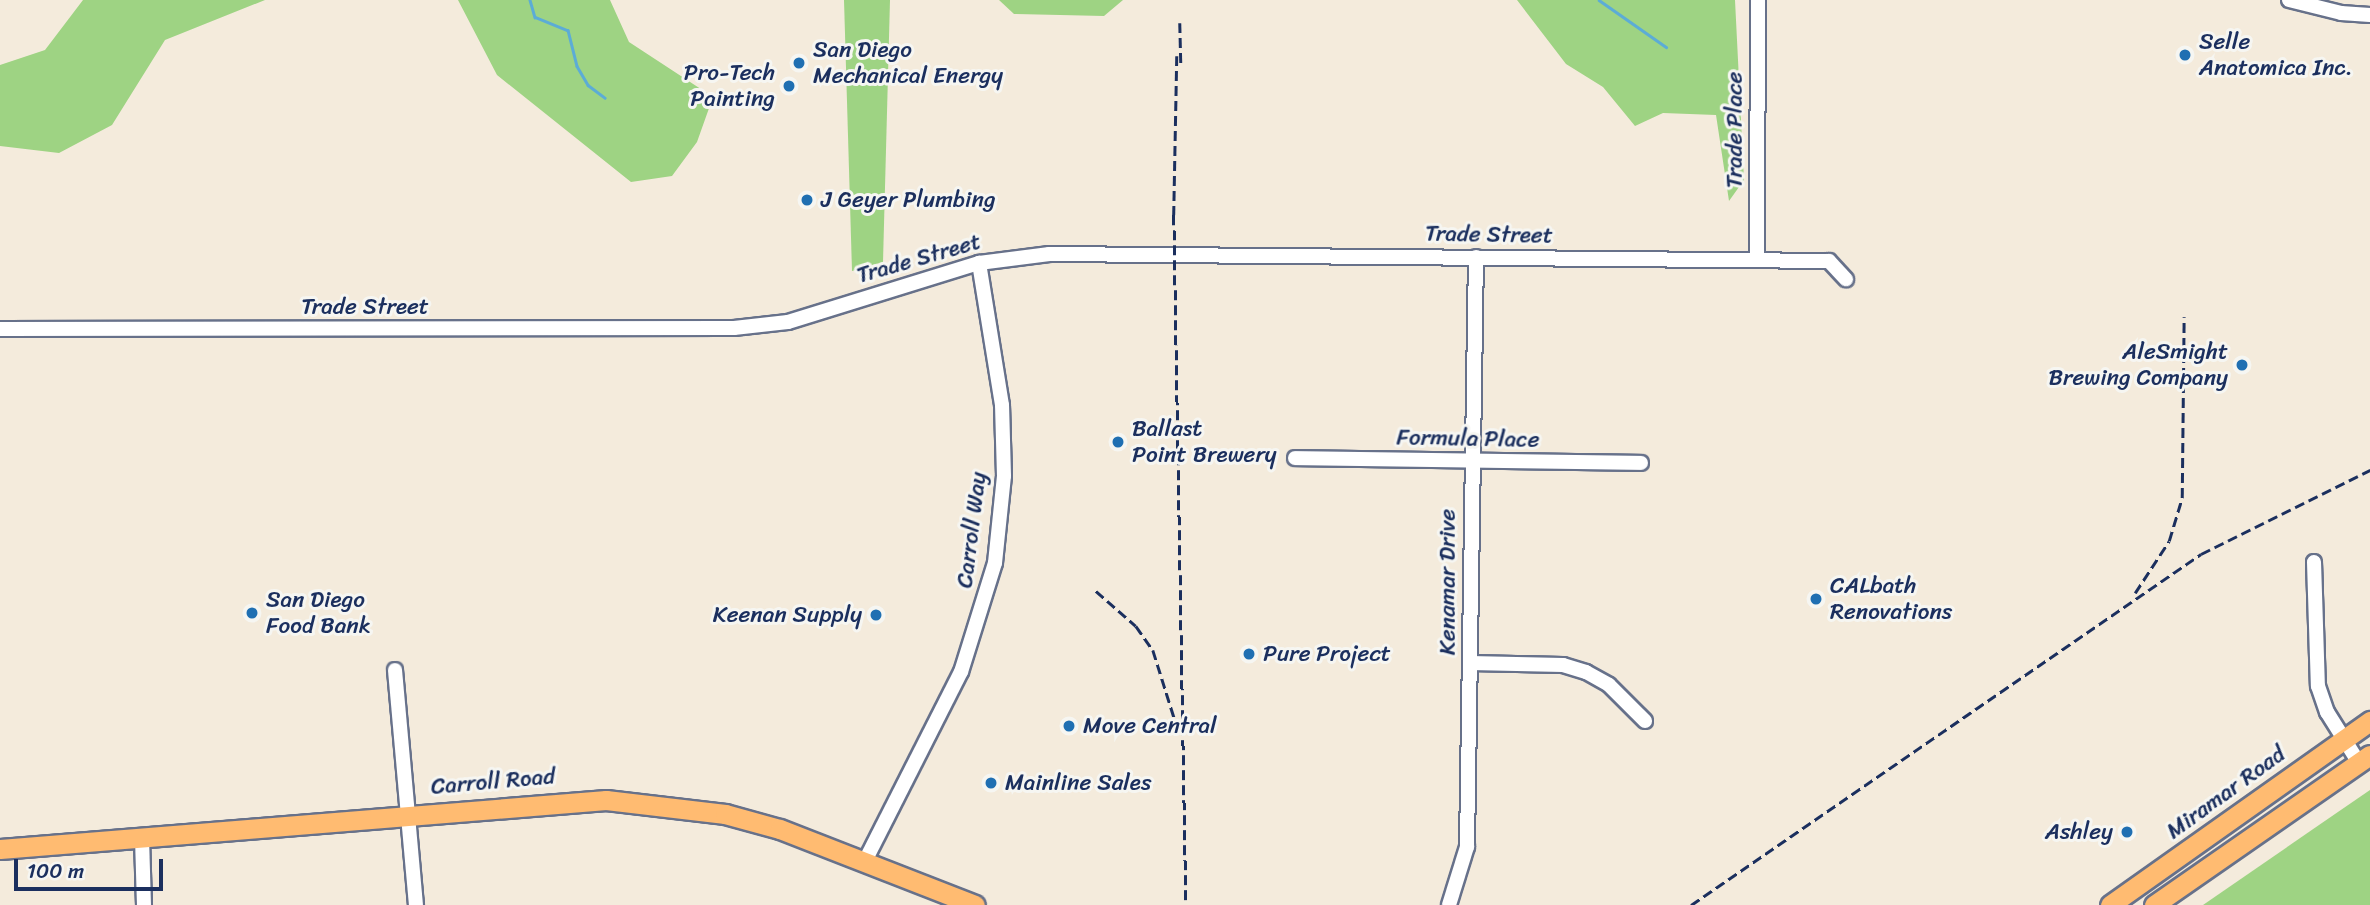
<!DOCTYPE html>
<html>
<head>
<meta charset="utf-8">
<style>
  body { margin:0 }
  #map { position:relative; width:2370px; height:905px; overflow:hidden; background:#f4ebdc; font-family:Sriracha,sans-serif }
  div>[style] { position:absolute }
  .green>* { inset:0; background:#9ed383 }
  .stream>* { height:2.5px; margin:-1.25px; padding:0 1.25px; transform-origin:1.25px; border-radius:1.25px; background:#5cacd6 }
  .roads { filter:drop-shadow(2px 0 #67718a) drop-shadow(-2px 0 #67718a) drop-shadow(0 2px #67718a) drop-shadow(0 -2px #67718a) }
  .minor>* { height:14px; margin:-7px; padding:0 7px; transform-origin:7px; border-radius:7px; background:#fff }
  .major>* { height:19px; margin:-9.5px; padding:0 9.5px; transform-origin:9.5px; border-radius:9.5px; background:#ffbb71 }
  .rail>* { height:2.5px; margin-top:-1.25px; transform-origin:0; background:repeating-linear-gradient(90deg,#1b2f5e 0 10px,transparent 0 15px) }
  .dots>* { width:19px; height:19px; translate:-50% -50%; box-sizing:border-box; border:4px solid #f6f6f2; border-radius:50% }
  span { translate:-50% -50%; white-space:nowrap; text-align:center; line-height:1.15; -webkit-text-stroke:6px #f6f6f2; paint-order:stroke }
  .poi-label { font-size:23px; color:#1b2f5e }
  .left { translate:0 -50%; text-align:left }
  .right { translate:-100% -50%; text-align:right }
  .street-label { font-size:23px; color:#1b2f5e }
  .scale { position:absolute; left:14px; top:859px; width:149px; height:32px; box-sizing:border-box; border:4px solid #1b2f5e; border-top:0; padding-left:9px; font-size:21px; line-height:24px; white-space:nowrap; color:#1b2f5e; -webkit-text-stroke:5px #f6f6f2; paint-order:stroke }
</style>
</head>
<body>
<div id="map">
  <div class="green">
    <i style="clip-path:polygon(83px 0,265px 0,165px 40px,112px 125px,59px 153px,0 146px,0 65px,45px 50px)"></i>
    <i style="clip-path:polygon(458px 0,610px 0,629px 42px,713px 97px,697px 142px,672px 176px,631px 182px,497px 75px)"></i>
    <i style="clip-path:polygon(844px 0,890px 0,883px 262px,852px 271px)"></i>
    <i style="clip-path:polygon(999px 0,1123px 0,1104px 16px,1014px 14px)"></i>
    <i style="clip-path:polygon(1517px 0,1735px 0,1744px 180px,1729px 201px,1716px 115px,1663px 113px,1635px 126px,1603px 87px,1566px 64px)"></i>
    <i style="clip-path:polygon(2370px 790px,2370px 905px,2203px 905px,2319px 825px)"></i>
  </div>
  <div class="stream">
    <i style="left:530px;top:0;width:18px;rotate:74deg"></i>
    <i style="left:535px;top:17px;width:35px;rotate:22deg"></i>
    <i style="left:568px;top:30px;width:37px;rotate:76deg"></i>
    <i style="left:577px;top:66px;width:22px;rotate:60deg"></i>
    <i style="left:588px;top:85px;width:21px;rotate:37deg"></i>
    <i style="left:1599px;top:0;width:82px;rotate:35deg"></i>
  </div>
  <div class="roads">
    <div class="minor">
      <i style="left:2289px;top:0;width:54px;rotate:14deg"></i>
      <i style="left:2341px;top:13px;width:29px;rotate:4deg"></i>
      <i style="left:1757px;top:260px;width:260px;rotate:-89.8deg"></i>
      <i style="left:0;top:329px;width:734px;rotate:-0.08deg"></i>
      <i style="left:734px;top:328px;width:54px;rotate:-6.3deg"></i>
      <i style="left:788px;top:322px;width:200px;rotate:-17.2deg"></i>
      <i style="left:979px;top:263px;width:71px;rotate:-7.3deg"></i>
      <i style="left:1049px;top:254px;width:780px;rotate:0.51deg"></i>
      <i style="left:1829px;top:261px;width:25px;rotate:47deg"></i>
      <i style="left:1295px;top:458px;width:346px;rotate:0.8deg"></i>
      <i style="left:2314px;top:562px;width:124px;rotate:88.2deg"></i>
      <i style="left:2318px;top:686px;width:28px;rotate:71deg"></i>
      <i style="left:2327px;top:712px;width:60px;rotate:57.9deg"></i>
      <i style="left:1470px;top:663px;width:93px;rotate:1.2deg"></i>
      <i style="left:1563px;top:665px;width:24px;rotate:17deg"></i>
      <i style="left:1586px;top:672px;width:26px;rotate:29deg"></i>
      <i style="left:1609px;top:685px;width:51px;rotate:45deg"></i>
      <i style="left:395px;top:670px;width:236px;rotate:84.9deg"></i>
      <i style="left:142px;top:838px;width:67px;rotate:88.3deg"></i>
      <i style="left:865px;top:861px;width:212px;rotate:-63.1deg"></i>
      <i style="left:961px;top:672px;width:114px;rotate:-72.7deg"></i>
      <i style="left:995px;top:563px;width:87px;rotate:-84.1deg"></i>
      <i style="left:1004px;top:476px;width:71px;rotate:-91.6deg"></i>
      <i style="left:1002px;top:405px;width:144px;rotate:-99.2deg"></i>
      <i style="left:1449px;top:905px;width:61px;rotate:-72.8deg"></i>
      <i style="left:1467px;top:847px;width:590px;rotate:-89.13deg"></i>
    </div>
    <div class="major">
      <i style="left:0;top:849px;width:608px;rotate:-4.62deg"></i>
      <i style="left:606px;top:800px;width:120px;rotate:6.7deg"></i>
      <i style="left:725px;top:814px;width:57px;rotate:15.3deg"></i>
      <i style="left:780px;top:829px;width:209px;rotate:21.3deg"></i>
      <i style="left:2110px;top:905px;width:319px;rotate:-35.3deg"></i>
      <i style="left:2154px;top:905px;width:263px;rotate:-34.8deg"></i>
    </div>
  </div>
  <div class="rail">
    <i style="left:1180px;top:23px;width:41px;rotate:88.6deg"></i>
    <i style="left:1177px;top:56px;width:159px;rotate:91.1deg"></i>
    <i style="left:1174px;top:215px;width:690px;rotate:89deg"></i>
    <i style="left:1096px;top:591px;width:53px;rotate:41.2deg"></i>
    <i style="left:1136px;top:626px;width:29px;rotate:55deg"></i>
    <i style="left:1153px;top:650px;width:73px;rotate:72.6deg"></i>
    <i style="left:2135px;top:593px;width:62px;rotate:-56.8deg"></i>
    <i style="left:2169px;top:541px;width:45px;rotate:-73.2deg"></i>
    <i style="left:2182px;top:498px;width:181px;rotate:-89.4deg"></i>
    <i style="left:1691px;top:905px;width:619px;rotate:-34.54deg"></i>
    <i style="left:2201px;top:554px;width:189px;rotate:-26.4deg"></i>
  </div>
  <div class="dots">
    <i style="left:2185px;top:55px;background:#1f6fb2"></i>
    <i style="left:799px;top:63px;background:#1f6fb2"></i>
    <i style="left:789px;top:86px;background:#1f6fb2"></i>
    <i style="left:807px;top:200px;background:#1f6fb2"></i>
    <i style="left:2242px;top:365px;background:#1f6fb2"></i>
    <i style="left:1118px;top:442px;background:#1f6fb2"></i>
    <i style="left:1816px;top:599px;background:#1f6fb2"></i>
    <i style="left:252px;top:613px;background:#1f6fb2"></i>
    <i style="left:876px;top:615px;background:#1f6fb2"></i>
    <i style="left:1249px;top:654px;background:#1f6fb2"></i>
    <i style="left:1069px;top:726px;background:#1f6fb2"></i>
    <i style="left:991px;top:783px;background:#1f6fb2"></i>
    <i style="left:2127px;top:832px;background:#1f6fb2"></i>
  </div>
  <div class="poi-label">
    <span class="left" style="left:2199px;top:55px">Selle<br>Anatomica Inc.</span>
    <span class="left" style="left:813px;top:63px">San Diego<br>Mechanical Energy</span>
    <span class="right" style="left:775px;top:86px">Pro-Tech<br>Painting</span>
    <span class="left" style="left:821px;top:200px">J Geyer Plumbing</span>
    <span class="right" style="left:2228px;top:365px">AleSmight<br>Brewing Company</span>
    <span class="left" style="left:1132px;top:442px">Ballast<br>Point Brewery</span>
    <span class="left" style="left:1830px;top:599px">CALbath<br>Renovations</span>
    <span class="left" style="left:266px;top:613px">San Diego<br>Food Bank</span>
    <span class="right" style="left:862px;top:615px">Keenan Supply</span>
    <span class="left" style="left:1263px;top:654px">Pure Project</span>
    <span class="left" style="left:1083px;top:726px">Move Central</span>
    <span class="left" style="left:1005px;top:783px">Mainline Sales</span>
    <span class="right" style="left:2113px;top:832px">Ashley</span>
  </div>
  <div class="street-label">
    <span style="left:1735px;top:130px;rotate:-90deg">Trade Place</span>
    <span style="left:1489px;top:235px;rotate:1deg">Trade Street</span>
    <span style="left:919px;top:259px;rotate:-16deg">Trade Street</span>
    <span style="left:365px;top:307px">Trade Street</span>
    <span style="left:1468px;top:439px;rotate:1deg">Formula Place</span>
    <span style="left:972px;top:530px;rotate:-83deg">Carroll Way</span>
    <span style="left:1448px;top:582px;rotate:-90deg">Kenamar Drive</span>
    <span style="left:493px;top:782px;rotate:-5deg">Carroll Road</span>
    <span style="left:2226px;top:793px;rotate:-36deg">Miramar Road</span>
  </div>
  <div class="scale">100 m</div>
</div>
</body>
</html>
